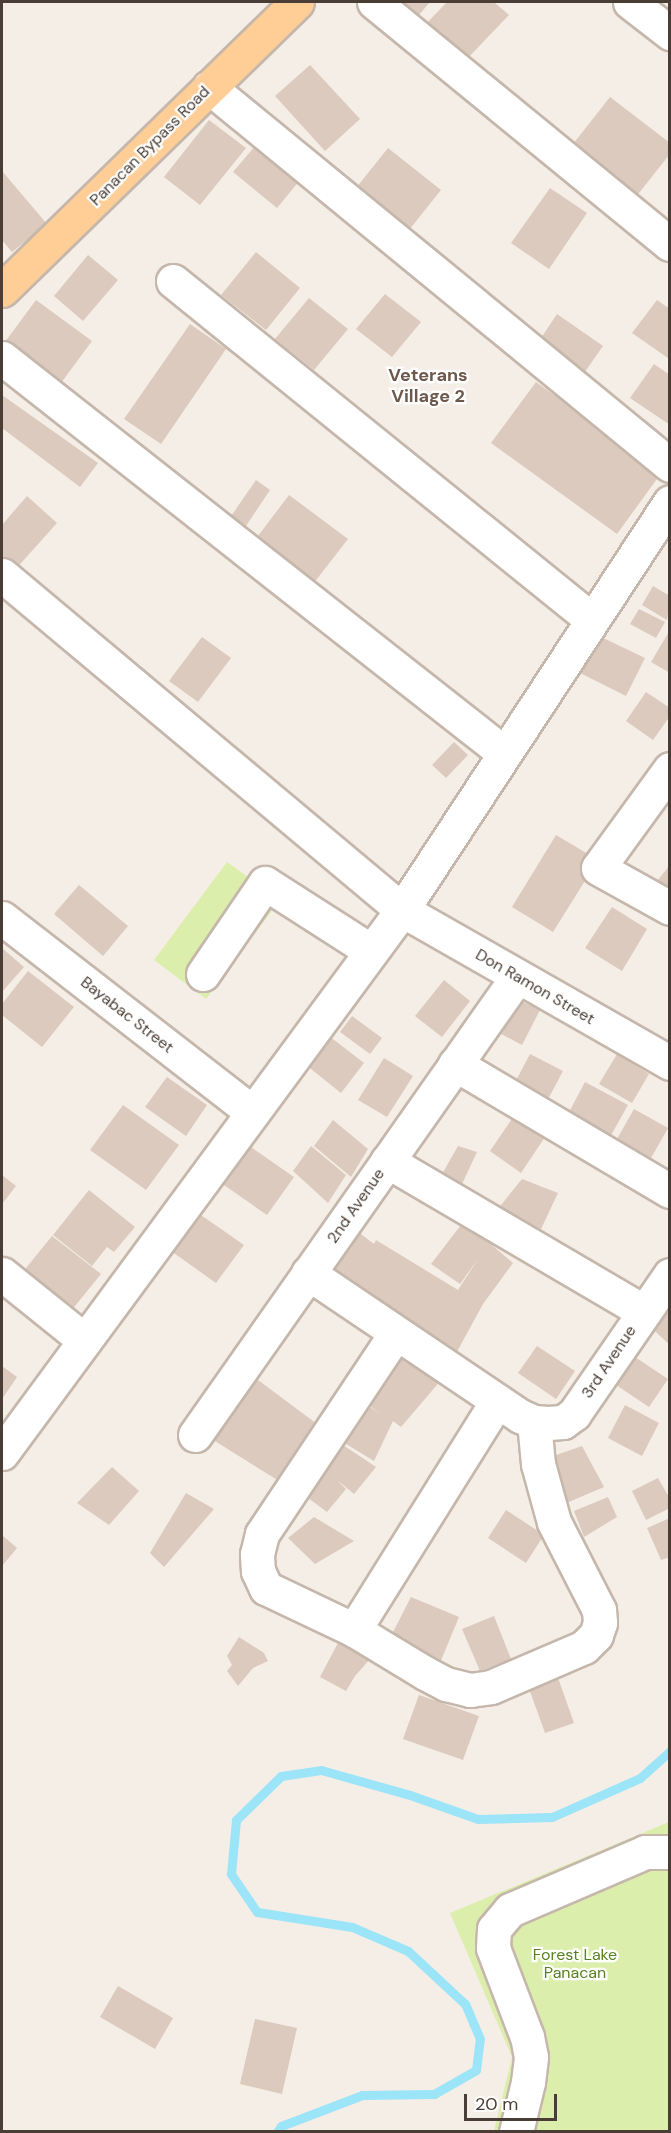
<!DOCTYPE html>
<html>
<head>
<meta charset="utf-8">
<style>
  body { margin:0 }
  #map { position:relative; width:671px; height:2133px; overflow:hidden; background:#f5eee6; font-family:"DM Sans",sans-serif }
  div>[style] { position:absolute }
  .green>* { inset:0; background:#dceeab }
  .stream>* { height:9px; margin:-4.5px; padding:0 4.5px; transform-origin:4.5px; border-radius:4.5px; background:#9ce4f8 }
  .building>* { inset:0; background:#dbcabd }
  .roads { filter:drop-shadow(2px 0 #c5b7ab) drop-shadow(-2px 0 #c5b7ab) drop-shadow(0 2px #c5b7ab) drop-shadow(0 -2px #c5b7ab) }
  .minor>* { height:33px; margin:-16.5px; padding:0 16.5px; transform-origin:16.5px; border-radius:16.5px; background:#fff }
  .major>* { height:33px; margin:-16.5px; padding:0 16.5px; transform-origin:16.5px; border-radius:16.5px; background:#ffcd96 }
  span { translate:-50% -50%; white-space:nowrap; text-align:center; line-height:1.15; -webkit-text-stroke:4.5px #fff; paint-order:stroke }
  .street-label { font-size:16px; color:#493d35 }
  .park-label { font-size:16px; color:#588221 }
  .neighbourhood-label { font-size:18px; color:#6d594b; font-weight:700 }
  .frame { position:absolute; inset:0; border:3px solid #493d35; pointer-events:none }
  .scale { position:absolute; left:464px; top:2094px; width:93px; height:27px; box-sizing:border-box; border:3px solid #493d35; border-top:0; padding-left:8px; font-size:18px; line-height:21px; white-space:nowrap; color:#493d35; -webkit-text-stroke:4px #fff; paint-order:stroke }
</style>
</head>
<body>
<div id="map">
  <div class="green">
    <i style="clip-path:polygon(227px 862px,280px 900px,206px 999px,154px 960px)"></i>
    <i style="clip-path:polygon(669px 1822px,669px 2131px,494px 2131px,512px 2057px,450px 1913px)"></i>
  </div>
  <div class="stream">
    <i style="left:277px;top:2132px;width:7px;rotate:-56deg"></i>
    <i style="left:281px;top:2126px;width:87px;rotate:-20.9deg"></i>
    <i style="left:362px;top:2095px;width:72px;rotate:-0.8deg"></i>
    <i style="left:434px;top:2094px;width:48px;rotate:-29.7deg"></i>
    <i style="left:476px;top:2070px;width:31px;rotate:-83deg"></i>
    <i style="left:480px;top:2039px;width:38px;rotate:-113deg"></i>
    <i style="left:465px;top:2004px;width:78px;rotate:-137.1deg"></i>
    <i style="left:408px;top:1951px;width:61px;rotate:-156.8deg"></i>
    <i style="left:352px;top:1927px;width:96px;rotate:-171deg"></i>
    <i style="left:257px;top:1912px;width:46px;rotate:-124.4deg"></i>
    <i style="left:231px;top:1874px;width:54px;rotate:-84.7deg"></i>
    <i style="left:236px;top:1820px;width:63px;rotate:-44.4deg"></i>
    <i style="left:281px;top:1776px;width:40px;rotate:-8.5deg"></i>
    <i style="left:321px;top:1770px;width:92px;rotate:15.7deg"></i>
    <i style="left:410px;top:1795px;width:72px;rotate:19.4deg"></i>
    <i style="left:478px;top:1819px;width:74px;rotate:-1.5deg"></i>
    <i style="left:552px;top:1817px;width:96px;rotate:-23.9deg"></i>
    <i style="left:640px;top:1778px;width:40px;rotate:-42deg"></i>
  </div>
  <div class="building">
    <i style="clip-path:polygon(393px 2px,430px 2px,413px 22px)"></i>
    <i style="clip-path:polygon(447px 2px,494px 2px,509px 15px,464px 62px,425px 25px)"></i>
    <i style="clip-path:polygon(310px 65px,360px 119px,325px 151px,275px 96px)"></i>
    <i style="clip-path:polygon(610px 97px,670px 143px,670px 154px,631px 203px,566px 153px)"></i>
    <i style="clip-path:polygon(209px 120px,246px 148px,200px 205px,164px 177px)"></i>
    <i style="clip-path:polygon(256px 145px,300px 180px,277px 208px,233px 172px)"></i>
    <i style="clip-path:polygon(388px 148px,441px 190px,405px 235px,352px 193px)"></i>
    <i style="clip-path:polygon(2px 171px,47px 224px,12px 252px,2px 240px)"></i>
    <i style="clip-path:polygon(550px 188px,587px 213px,549px 269px,511px 243px)"></i>
    <i style="clip-path:polygon(256px 252px,300px 288px,266px 330px,221px 295px)"></i>
    <i style="clip-path:polygon(88px 255px,118px 280px,83px 321px,54px 296px)"></i>
    <i style="clip-path:polygon(385px 294px,421px 322px,392px 357px,356px 329px)"></i>
    <i style="clip-path:polygon(309px 298px,348px 329px,314px 370px,275px 339px)"></i>
    <i style="clip-path:polygon(36px 300px,92px 341px,61px 383px,5px 342px)"></i>
    <i style="clip-path:polygon(657px 300px,670px 309px,668px 358px,632px 333px)"></i>
    <i style="clip-path:polygon(557px 314px,603px 346px,582px 376px,537px 344px)"></i>
    <i style="clip-path:polygon(190px 324px,226px 349px,161px 444px,124px 419px)"></i>
    <i style="clip-path:polygon(654px 364px,670px 375px,670px 425px,630px 398px)"></i>
    <i style="clip-path:polygon(536px 382px,662px 472px,617px 534px,491px 443px)"></i>
    <i style="clip-path:polygon(2px 395px,98px 463px,80px 487px,2px 428px)"></i>
    <i style="clip-path:polygon(256px 480px,270px 490px,242px 532px,227px 522px)"></i>
    <i style="clip-path:polygon(289px 495px,348px 539px,313px 584px,255px 540px)"></i>
    <i style="clip-path:polygon(27px 496px,57px 523px,13px 572px,2px 562px,2px 525px)"></i>
    <i style="clip-path:polygon(653px 586px,670px 596px,667px 620px,642px 605px)"></i>
    <i style="clip-path:polygon(639px 609px,665px 622px,656px 638px,630px 624px)"></i>
    <i style="clip-path:polygon(670px 630px,670px 673px,651px 662px)"></i>
    <i style="clip-path:polygon(597px 635px,645px 658px,626px 696px,578px 672px)"></i>
    <i style="clip-path:polygon(202px 637px,231px 658px,198px 702px,169px 681px)"></i>
    <i style="clip-path:polygon(646px 692px,670px 708px,670px 716px,653px 740px,626px 721px)"></i>
    <i style="clip-path:polygon(454px 742px,468px 755px,446px 778px,432px 765px)"></i>
    <i style="clip-path:polygon(556px 835px,598px 860px,553px 932px,512px 907px)"></i>
    <i style="clip-path:polygon(670px 865px,670px 899px,653px 886px)"></i>
    <i style="clip-path:polygon(79px 885px,128px 926px,103px 956px,54px 914px)"></i>
    <i style="clip-path:polygon(612px 907px,647px 929px,622px 971px,585px 948px)"></i>
    <i style="clip-path:polygon(2px 948px,24px 967px,2px 992px)"></i>
    <i style="clip-path:polygon(28px 971px,74px 1007px,42px 1047px,2px 1015px,2px 1004px)"></i>
    <i style="clip-path:polygon(444px 980px,470px 1001px,442px 1037px,415px 1016px)"></i>
    <i style="clip-path:polygon(512px 997px,540px 1010px,522px 1045px,490px 1028px)"></i>
    <i style="clip-path:polygon(352px 1016px,382px 1038px,370px 1054px,340px 1032px)"></i>
    <i style="clip-path:polygon(329px 1036px,364px 1063px,341px 1093px,306px 1065px)"></i>
    <i style="clip-path:polygon(530px 1054px,563px 1071px,546px 1103px,513px 1086px)"></i>
    <i style="clip-path:polygon(617px 1054px,649px 1074px,632px 1103px,599px 1084px)"></i>
    <i style="clip-path:polygon(384px 1058px,413px 1076px,387px 1117px,358px 1100px)"></i>
    <i style="clip-path:polygon(167px 1077px,207px 1105px,186px 1136px,145px 1107px)"></i>
    <i style="clip-path:polygon(585px 1082px,628px 1105px,610px 1137px,568px 1114px)"></i>
    <i style="clip-path:polygon(123px 1105px,179px 1145px,146px 1190px,90px 1150px)"></i>
    <i style="clip-path:polygon(634px 1109px,668px 1128px,651px 1158px,617px 1139px)"></i>
    <i style="clip-path:polygon(514px 1116px,545px 1137px,521px 1173px,490px 1151px)"></i>
    <i style="clip-path:polygon(333px 1120px,368px 1149px,351px 1177px,314px 1146px)"></i>
    <i style="clip-path:polygon(248px 1145px,294px 1177px,267px 1215px,221px 1183px)"></i>
    <i style="clip-path:polygon(311px 1146px,346px 1175px,328px 1203px,293px 1171px)"></i>
    <i style="clip-path:polygon(458px 1146px,477px 1152px,462px 1184px,441px 1176px)"></i>
    <i style="clip-path:polygon(2px 1175px,16px 1186px,2px 1204px)"></i>
    <i style="clip-path:polygon(522px 1179px,558px 1193px,541px 1229px,497px 1210px)"></i>
    <i style="clip-path:polygon(89px 1190px,135px 1227px,114px 1252px,107px 1247px,92px 1266px,53px 1235px)"></i>
    <i style="clip-path:polygon(198px 1213px,244px 1245px,216px 1283px,171px 1251px)"></i>
    <i style="clip-path:polygon(464px 1221px,513px 1263px,483px 1304px,453px 1359px,323px 1272px,353px 1228px,374px 1244px,376px 1240px,458px 1290px,478px 1259px,460px 1284px,431px 1264px)"></i>
    <i style="clip-path:polygon(52px 1236px,101px 1274px,71px 1311px,22px 1273px)"></i>
    <i style="clip-path:polygon(670px 1298px,670px 1345px,646px 1323px)"></i>
    <i style="clip-path:polygon(537px 1346px,575px 1371px,556px 1399px,518px 1373px)"></i>
    <i style="clip-path:polygon(396px 1351px,442px 1379px,401px 1427px,393px 1421px,374px 1461px,333px 1436px,359px 1400px,381px 1414px,367px 1404px)"></i>
    <i style="clip-path:polygon(632px 1355px,668px 1379px,649px 1407px,613px 1383px)"></i>
    <i style="clip-path:polygon(2px 1366px,17px 1377px,2px 1399px)"></i>
    <i style="clip-path:polygon(250px 1374px,317px 1424px,279px 1481px,207px 1436px)"></i>
    <i style="clip-path:polygon(625px 1405px,659px 1423px,642px 1456px,608px 1438px)"></i>
    <i style="clip-path:polygon(337px 1441px,376px 1467px,354px 1494px,337px 1480px,346px 1489px,327px 1512px,296px 1489px)"></i>
    <i style="clip-path:polygon(582px 1446px,604px 1487px,564px 1504px,545px 1459px)"></i>
    <i style="clip-path:polygon(112px 1467px,139px 1491px,109px 1525px,77px 1503px)"></i>
    <i style="clip-path:polygon(658px 1478px,670px 1499px,670px 1508px,646px 1520px,632px 1491px)"></i>
    <i style="clip-path:polygon(186px 1493px,214px 1509px,164px 1567px,150px 1553px)"></i>
    <i style="clip-path:polygon(608px 1497px,617px 1517px,584px 1537px,574px 1511px)"></i>
    <i style="clip-path:polygon(506px 1510px,544px 1535px,526px 1563px,488px 1538px)"></i>
    <i style="clip-path:polygon(314px 1517px,354px 1541px,315px 1564px,288px 1538px)"></i>
    <i style="clip-path:polygon(670px 1518px,670px 1557px,661px 1560px,647px 1528px)"></i>
    <i style="clip-path:polygon(2px 1535px,17px 1548px,2px 1566px)"></i>
    <i style="clip-path:polygon(411px 1597px,459px 1617px,437px 1670px,390px 1638px)"></i>
    <i style="clip-path:polygon(494px 1616px,511px 1659px,480px 1671px,462px 1629px)"></i>
    <i style="clip-path:polygon(239px 1637px,264px 1653px,268px 1661px,253px 1668px,238px 1686px,227px 1671px,232px 1665px,227px 1656px)"></i>
    <i style="clip-path:polygon(339px 1641px,371px 1658px,355px 1676px,346px 1691px,320px 1677px)"></i>
    <i style="clip-path:polygon(556px 1672px,574px 1723px,545px 1733px,527px 1683px)"></i>
    <i style="clip-path:polygon(419px 1695px,479px 1716px,463px 1760px,403px 1739px)"></i>
    <i style="clip-path:polygon(118px 1986px,173px 2018px,155px 2049px,100px 2017px)"></i>
    <i style="clip-path:polygon(255px 2019px,297px 2028px,282px 2094px,240px 2084px)"></i>
  </div>
  <div class="roads">
    <div class="minor">
      <i style="left:374px;top:2px;width:382px;rotate:39.3deg"></i>
      <i style="left:630px;top:2px;width:51px;rotate:37.8deg"></i>
      <i style="left:209px;top:87px;width:596px;rotate:39.35deg"></i>
      <i style="left:173px;top:281px;width:538px;rotate:38.96deg"></i>
      <i style="left:2px;top:358px;width:639px;rotate:38.2deg"></i>
      <i style="left:2px;top:575px;width:522px;rotate:39.95deg"></i>
      <i style="left:402px;top:910px;width:309px;rotate:29.7deg"></i>
      <i style="left:670px;top:769px;width:122px;rotate:126deg"></i>
      <i style="left:598px;top:868px;width:82px;rotate:29.1deg"></i>
      <i style="left:2px;top:918px;width:316px;rotate:37.8deg"></i>
      <i style="left:203px;top:974px;width:110px;rotate:-55.7deg"></i>
      <i style="left:265px;top:883px;width:126px;rotate:32.7deg"></i>
      <i style="left:455px;top:1064px;width:250px;rotate:30.6deg"></i>
      <i style="left:387px;top:1161px;width:298px;rotate:30.4deg"></i>
      <i style="left:308px;top:1273px;width:256px;rotate:34deg"></i>
      <i style="left:520px;top:1416px;width:15px;rotate:23deg"></i>
      <i style="left:534px;top:1422px;width:14px;rotate:4deg"></i>
      <i style="left:548px;top:1423px;width:15px;rotate:-4deg"></i>
      <i style="left:563px;top:1422px;width:14px;rotate:-36deg"></i>
      <i style="left:574px;top:1414px;width:169px;rotate:-55.4deg"></i>
      <i style="left:2px;top:1274px;width:105px;rotate:38.8deg"></i>
      <i style="left:396px;top:1333px;width:242px;rotate:123.7deg"></i>
      <i style="left:262px;top:1534px;width:21px;rotate:104deg"></i>
      <i style="left:257px;top:1554px;width:17px;rotate:87deg"></i>
      <i style="left:258px;top:1571px;width:19px;rotate:65deg"></i>
      <i style="left:266px;top:1588px;width:98px;rotate:25.5deg"></i>
      <i style="left:354px;top:1630px;width:83px;rotate:31.2deg"></i>
      <i style="left:425px;top:1673px;width:24px;rotate:28deg"></i>
      <i style="left:446px;top:1684px;width:25px;rotate:14deg"></i>
      <i style="left:470px;top:1690px;width:21px;rotate:-8deg"></i>
      <i style="left:491px;top:1687px;width:101px;rotate:-23.3deg"></i>
      <i style="left:584px;top:1647px;width:17px;rotate:-45deg"></i>
      <i style="left:596px;top:1635px;width:13px;rotate:-72deg"></i>
      <i style="left:600px;top:1623px;width:13px;rotate:-94deg"></i>
      <i style="left:599px;top:1610px;width:99px;rotate:-117.1deg"></i>
      <i style="left:554px;top:1522px;width:60px;rotate:-105.4deg"></i>
      <i style="left:538px;top:1464px;width:42px;rotate:-95.4deg"></i>
      <i style="left:195px;top:1435px;width:560px;rotate:-54.89deg"></i>
      <i style="left:2px;top:1453px;width:674px;rotate:-53.62deg"></i>
      <i style="left:402px;top:910px;width:488px;rotate:-56.7deg"></i>
      <i style="left:354px;top:1630px;width:270px;rotate:-58deg"></i>
      <i style="left:516px;top:2132px;width:51px;rotate:-76.5deg"></i>
      <i style="left:528px;top:2082px;width:25px;rotate:-83deg"></i>
      <i style="left:531px;top:2057px;width:20px;rotate:-101deg"></i>
      <i style="left:527px;top:2037px;width:95px;rotate:-110.9deg"></i>
      <i style="left:493px;top:1948px;width:19px;rotate:-87deg"></i>
      <i style="left:494px;top:1929px;width:25px;rotate:-50deg"></i>
      <i style="left:510px;top:1910px;width:147px;rotate:-23.2deg"></i>
      <i style="left:645px;top:1852px;width:25px"></i>
    </div>
    <div class="major">
      <i style="left:2px;top:290px;width:412px;rotate:-44.3deg"></i>
    </div>
  </div>
  <div class="street-label">
    <span style="left:150px;top:146px;rotate:-45deg">Panacan Bypass Road</span>
    <span style="left:535px;top:987px;rotate:30deg">Don Ramon Street</span>
    <span style="left:127px;top:1015px;rotate:38deg">Bayabac Street</span>
    <span style="left:356px;top:1206px;rotate:-55deg">2nd Avenue</span>
    <span style="left:609px;top:1362px;rotate:-56deg">3rd Avenue</span>
  </div>
  <div class="park-label">
    <span style="left:575px;top:1964px">Forest Lake<br>Panacan</span>
  </div>
  <div class="neighbourhood-label">
    <span style="left:428px;top:386px">Veterans<br>Village 2</span>
  </div>
  <div class="frame"></div>
  <div class="scale">20 m</div>
</div>
</body>
</html>
